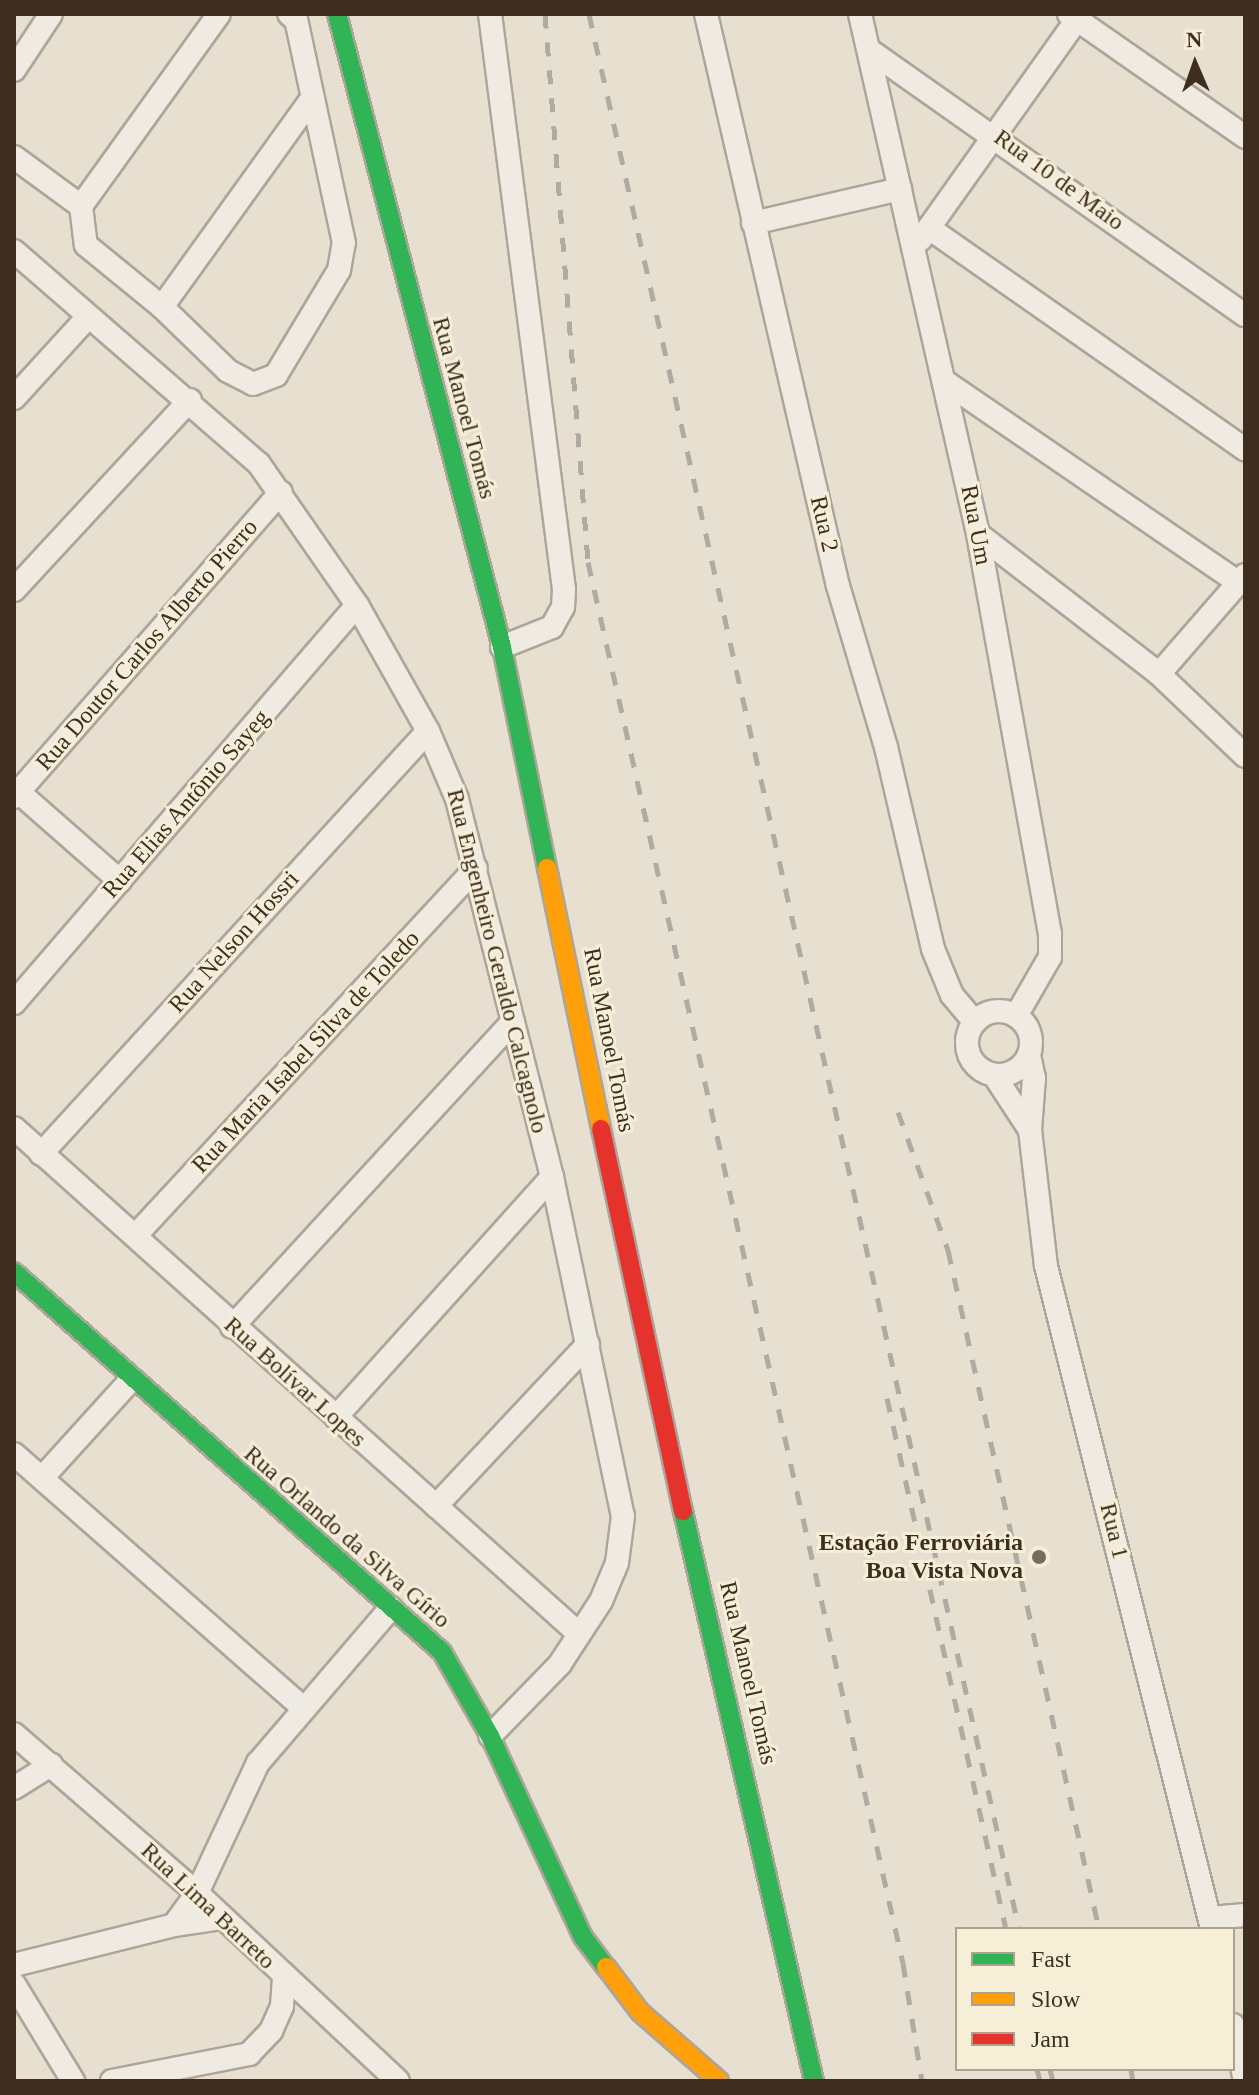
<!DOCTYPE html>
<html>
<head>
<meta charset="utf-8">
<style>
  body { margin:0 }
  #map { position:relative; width:1259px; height:2095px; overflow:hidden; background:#e7e0d1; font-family:Georgia,serif }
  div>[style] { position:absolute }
  .roads { filter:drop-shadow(2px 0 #ada599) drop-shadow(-2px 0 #ada599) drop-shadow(0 2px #ada599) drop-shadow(0 -2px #ada599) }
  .street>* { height:22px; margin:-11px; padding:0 11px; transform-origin:11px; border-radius:11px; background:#efebe3 }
  .street>.ring { margin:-11px; padding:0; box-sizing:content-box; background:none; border:22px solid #efebe3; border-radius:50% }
  .fast>* { height:18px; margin:-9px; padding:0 9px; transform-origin:9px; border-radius:9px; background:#30b455 }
  .slow>* { height:18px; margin:-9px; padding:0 9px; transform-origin:9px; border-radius:9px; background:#ff9f0a }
  .jam>* { height:18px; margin:-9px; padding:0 9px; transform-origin:9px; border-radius:9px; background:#e5322d }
  .rail>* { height:5px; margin-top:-2.5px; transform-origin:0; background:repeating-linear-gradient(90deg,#afaaa2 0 14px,transparent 0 28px) }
  .dots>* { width:22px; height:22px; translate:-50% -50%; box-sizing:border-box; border:4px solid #f7eed8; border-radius:50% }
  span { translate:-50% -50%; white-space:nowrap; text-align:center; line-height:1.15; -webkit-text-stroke:6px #f7eed8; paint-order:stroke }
  .street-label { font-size:24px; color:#3d2e20 }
  .poi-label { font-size:24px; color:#3d2e20; font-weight:700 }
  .right { translate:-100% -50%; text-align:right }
  .frame { position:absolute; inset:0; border:16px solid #3d2e20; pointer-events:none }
  .legend { position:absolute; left:955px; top:1927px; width:280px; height:144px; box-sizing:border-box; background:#f7eed8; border:2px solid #ada18e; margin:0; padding:10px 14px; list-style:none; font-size:24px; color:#3d2e20 }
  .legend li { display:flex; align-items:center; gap:16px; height:40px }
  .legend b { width:40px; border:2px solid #ada18e }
  .north { position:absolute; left:1155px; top:24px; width:80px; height:80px; -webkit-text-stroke:6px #f7eed8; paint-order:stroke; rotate:358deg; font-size:22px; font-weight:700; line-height:32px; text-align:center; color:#3d2e20 }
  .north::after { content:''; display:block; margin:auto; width:28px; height:36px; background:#3d2e20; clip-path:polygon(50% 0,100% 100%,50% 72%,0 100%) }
</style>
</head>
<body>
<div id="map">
  <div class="roads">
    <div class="street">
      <i style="left:490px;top:14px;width:580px;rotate:82.67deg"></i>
      <i style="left:564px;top:589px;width:18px;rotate:93deg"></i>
      <i style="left:563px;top:607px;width:23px;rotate:119deg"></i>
      <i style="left:552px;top:627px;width:54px;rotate:158.2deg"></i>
      <i style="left:706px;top:14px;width:587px;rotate:77.01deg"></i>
      <i style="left:838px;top:586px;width:168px;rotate:73.4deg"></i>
      <i style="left:886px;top:747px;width:207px;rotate:76.9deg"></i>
      <i style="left:933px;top:949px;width:50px;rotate:67.6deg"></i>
      <i style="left:952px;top:995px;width:35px;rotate:50deg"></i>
      <i style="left:860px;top:14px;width:533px;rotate:77.21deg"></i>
      <i style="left:978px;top:534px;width:405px;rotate:79.8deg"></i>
      <i style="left:1050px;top:933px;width:24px;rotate:90deg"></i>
      <i style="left:1050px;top:957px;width:68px;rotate:120deg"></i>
      <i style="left:1069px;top:14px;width:215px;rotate:34.9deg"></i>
      <i style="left:869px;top:50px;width:460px;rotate:35.2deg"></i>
      <i style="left:14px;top:70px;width:67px;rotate:-56.5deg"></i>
      <i style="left:14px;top:157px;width:83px;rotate:36.2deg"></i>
      <i style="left:81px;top:206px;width:39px;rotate:83deg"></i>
      <i style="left:86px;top:245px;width:98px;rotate:39.2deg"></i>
      <i style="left:162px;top:307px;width:92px;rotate:44.1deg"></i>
      <i style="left:228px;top:371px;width:28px;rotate:27deg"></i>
      <i style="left:253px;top:384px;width:25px;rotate:-21deg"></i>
      <i style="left:276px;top:375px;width:122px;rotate:-59deg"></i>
      <i style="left:339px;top:270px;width:27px;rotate:-80deg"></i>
      <i style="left:344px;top:243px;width:228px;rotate:-102.1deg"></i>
      <i style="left:296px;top:20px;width:9px;rotate:-139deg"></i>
      <i style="left:81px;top:206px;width:236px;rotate:-54.3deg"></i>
      <i style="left:753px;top:223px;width:151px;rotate:-13deg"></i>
      <i style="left:929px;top:228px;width:386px;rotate:35deg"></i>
      <i style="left:921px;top:239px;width:276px;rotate:-54.6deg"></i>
      <i style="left:14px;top:251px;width:325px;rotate:41deg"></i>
      <i style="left:259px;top:464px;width:172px;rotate:55.2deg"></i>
      <i style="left:357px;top:605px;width:145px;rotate:60.6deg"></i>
      <i style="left:428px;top:731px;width:74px;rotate:66.9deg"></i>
      <i style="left:457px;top:799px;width:390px;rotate:75.9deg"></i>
      <i style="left:552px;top:1177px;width:346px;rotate:78.2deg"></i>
      <i style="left:623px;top:1516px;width:47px;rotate:97.3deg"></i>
      <i style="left:617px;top:1563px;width:41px;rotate:112.8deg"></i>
      <i style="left:601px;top:1601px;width:75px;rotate:123.1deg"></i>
      <i style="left:560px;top:1664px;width:100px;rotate:134.2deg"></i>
      <i style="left:162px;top:307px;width:257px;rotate:-54.3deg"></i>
      <i style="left:947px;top:383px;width:354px;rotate:34.4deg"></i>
      <i style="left:14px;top:398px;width:110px;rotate:-47.6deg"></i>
      <i style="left:978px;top:534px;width:229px;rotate:37.7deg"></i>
      <i style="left:1159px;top:674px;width:119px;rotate:43.6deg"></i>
      <i style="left:14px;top:590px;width:259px;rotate:-47.2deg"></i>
      <i style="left:1159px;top:674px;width:131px;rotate:-49deg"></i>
      <i style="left:14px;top:788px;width:141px;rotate:41.3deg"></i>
      <i style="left:14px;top:797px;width:405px;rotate:-48.8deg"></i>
      <i style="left:14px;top:1003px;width:525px;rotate:-49.24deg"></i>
      <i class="ring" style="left:967px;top:1011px;width:42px;height:42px"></i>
      <i style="left:1029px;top:1055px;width:24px;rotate:78deg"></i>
      <i style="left:1034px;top:1078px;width:52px;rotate:94.4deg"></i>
      <i style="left:1030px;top:1130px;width:137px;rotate:83.3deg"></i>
      <i style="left:1046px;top:1266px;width:683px;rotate:75.94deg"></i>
      <i style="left:994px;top:1075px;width:66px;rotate:56.8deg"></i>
      <i style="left:14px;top:1128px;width:757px;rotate:41.84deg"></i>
      <i style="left:41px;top:1154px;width:573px;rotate:-47.54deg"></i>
      <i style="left:136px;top:1235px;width:500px;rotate:-47.19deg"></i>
      <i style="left:232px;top:1327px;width:415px;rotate:-47.4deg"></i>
      <i style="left:336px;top:1417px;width:323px;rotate:-48deg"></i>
      <i style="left:14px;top:1454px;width:385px;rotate:41.3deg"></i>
      <i style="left:42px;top:1478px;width:132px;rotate:-47.8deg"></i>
      <i style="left:436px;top:1506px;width:222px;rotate:-46.8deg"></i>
      <i style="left:14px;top:1734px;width:242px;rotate:41deg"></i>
      <i style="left:197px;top:1893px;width:275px;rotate:43.1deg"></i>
      <i style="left:14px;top:1788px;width:44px;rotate:-31.9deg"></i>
      <i style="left:1210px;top:1918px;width:35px;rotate:-5deg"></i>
      <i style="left:174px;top:1925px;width:39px;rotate:-54deg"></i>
      <i style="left:197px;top:1893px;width:144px;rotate:-64.9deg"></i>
      <i style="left:258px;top:1763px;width:204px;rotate:-49.4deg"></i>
      <i style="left:14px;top:1965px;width:165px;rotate:-14deg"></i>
      <i style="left:174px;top:1925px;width:49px;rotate:-8.3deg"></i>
      <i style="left:14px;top:1984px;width:114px;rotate:58.7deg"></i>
      <i style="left:1233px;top:2025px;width:57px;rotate:77.9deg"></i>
      <i style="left:112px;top:2081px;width:140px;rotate:-11.1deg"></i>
      <i style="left:249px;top:2054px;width:32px;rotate:-46deg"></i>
      <i style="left:271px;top:2031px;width:27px;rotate:-66deg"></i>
      <i style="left:282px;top:2006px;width:30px;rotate:-86deg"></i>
    </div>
    <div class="fast">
      <i style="left:337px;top:14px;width:654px;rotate:75.39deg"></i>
      <i style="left:502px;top:647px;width:226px;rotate:78.5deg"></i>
      <i style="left:14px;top:1272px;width:572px;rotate:41.6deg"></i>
      <i style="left:442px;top:1652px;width:97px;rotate:60.3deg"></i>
      <i style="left:490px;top:1736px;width:221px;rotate:65.2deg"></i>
      <i style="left:583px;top:1937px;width:38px;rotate:53deg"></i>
      <i style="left:683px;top:1511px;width:585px;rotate:77.06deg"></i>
    </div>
    <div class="slow">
      <i style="left:547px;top:868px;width:267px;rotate:78.3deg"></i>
      <i style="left:606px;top:1967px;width:56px;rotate:52.9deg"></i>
      <i style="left:640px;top:2012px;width:105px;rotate:41.1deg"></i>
    </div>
    <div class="jam">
      <i style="left:601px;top:1129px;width:391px;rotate:77.9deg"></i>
    </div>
  </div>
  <div class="rail">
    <i style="left:545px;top:14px;width:550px;rotate:85.51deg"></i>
    <i style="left:588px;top:562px;width:1436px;rotate:77.33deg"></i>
    <i style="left:903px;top:1963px;width:120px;rotate:80.9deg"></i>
    <i style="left:589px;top:14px;width:1963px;rotate:77.34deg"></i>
    <i style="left:898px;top:1112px;width:147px;rotate:70.1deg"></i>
    <i style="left:948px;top:1250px;width:696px;rotate:77.46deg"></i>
    <i style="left:887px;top:1398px;width:544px;rotate:77.37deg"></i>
    <i style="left:1037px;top:2069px;width:12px;rotate:76deg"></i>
    <i style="left:1050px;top:2069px;width:12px;rotate:76deg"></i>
    <i style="left:1131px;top:2069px;width:12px;rotate:81deg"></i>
  </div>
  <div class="dots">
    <i style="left:1039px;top:1557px;background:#786c5e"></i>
  </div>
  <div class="street-label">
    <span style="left:1059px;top:180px;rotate:36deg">Rua 10 de Maio</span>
    <span style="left:464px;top:408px;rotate:75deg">Rua Manoel Tomás</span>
    <span style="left:824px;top:524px;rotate:77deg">Rua 2</span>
    <span style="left:976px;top:525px;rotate:79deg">Rua Um</span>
    <span style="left:147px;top:645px;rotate:-49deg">Rua Doutor Carlos Alberto Pierro</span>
    <span style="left:186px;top:804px;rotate:-49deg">Rua Elias Antônio Sayeg</span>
    <span style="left:234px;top:942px;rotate:-48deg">Rua Nelson Hossri</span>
    <span style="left:497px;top:961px;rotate:76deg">Rua Engenheiro Geraldo Calcagnolo</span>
    <span style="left:609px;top:1040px;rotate:79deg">Rua Manoel Tomás</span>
    <span style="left:306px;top:1052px;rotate:-47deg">Rua Maria Isabel Silva de Toledo</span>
    <span style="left:295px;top:1382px;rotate:42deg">Rua Bolívar Lopes</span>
    <span style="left:1114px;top:1531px;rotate:76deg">Rua 1</span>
    <span style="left:347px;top:1537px;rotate:41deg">Rua Orlando da Silva Gírio</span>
    <span style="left:748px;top:1673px;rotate:77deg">Rua Manoel Tomás</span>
    <span style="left:208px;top:1906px;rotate:43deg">Rua Lima Barreto</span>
  </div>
  <div class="poi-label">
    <span class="right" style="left:1023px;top:1557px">Estação Ferroviária<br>Boa Vista Nova</span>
  </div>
  <div class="frame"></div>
  <ul class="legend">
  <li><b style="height:10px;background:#30b455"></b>Fast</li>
  <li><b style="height:10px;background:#ff9f0a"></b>Slow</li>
  <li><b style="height:10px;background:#e5322d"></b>Jam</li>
  </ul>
  <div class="north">N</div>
</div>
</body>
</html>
